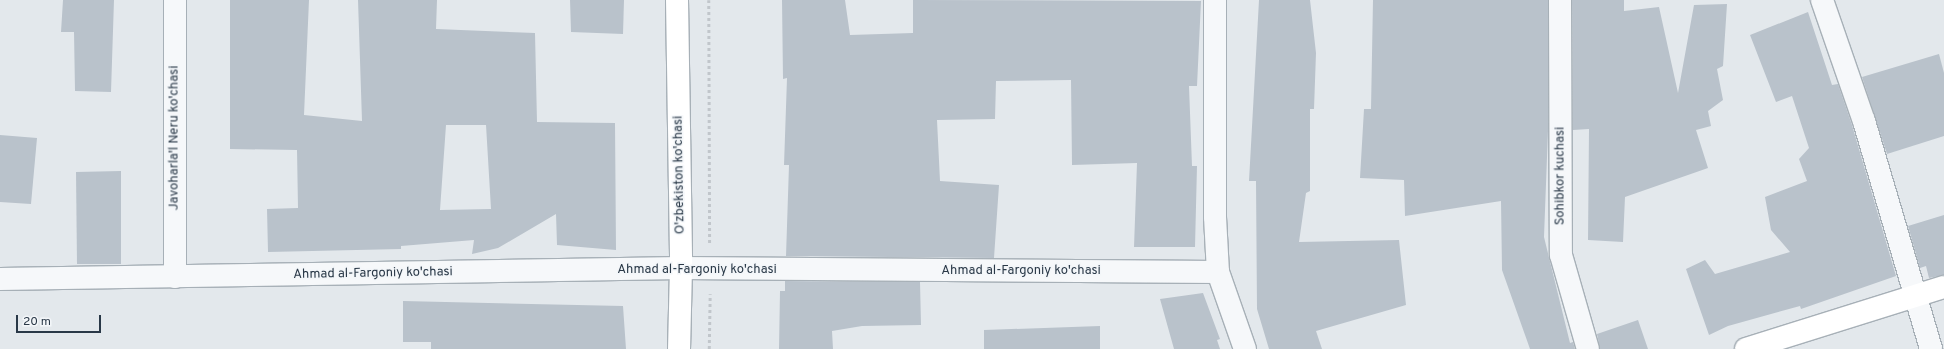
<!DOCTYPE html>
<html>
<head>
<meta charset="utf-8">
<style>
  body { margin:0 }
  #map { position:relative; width:1944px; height:349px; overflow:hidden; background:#e3e8ec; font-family:Overpass,sans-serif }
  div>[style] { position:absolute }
  .building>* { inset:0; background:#b9c2cb }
  .path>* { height:2.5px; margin-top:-1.25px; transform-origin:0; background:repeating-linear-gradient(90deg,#c1c6cb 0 3px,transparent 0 6px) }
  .roads { filter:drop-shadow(1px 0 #a7b0b7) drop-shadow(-1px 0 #a7b0b7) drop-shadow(0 1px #a7b0b7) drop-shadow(0 -1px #a7b0b7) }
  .minor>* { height:22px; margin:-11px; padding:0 11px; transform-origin:11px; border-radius:11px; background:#f6f8fa }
  .major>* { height:22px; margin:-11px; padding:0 11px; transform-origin:11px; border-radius:11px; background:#fff }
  span { translate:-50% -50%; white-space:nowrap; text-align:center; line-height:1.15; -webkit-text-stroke:3px #f3f6f9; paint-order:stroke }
  .street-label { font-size:13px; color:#293847 }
  .scale { position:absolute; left:16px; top:315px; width:85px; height:18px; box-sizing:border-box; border:2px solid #293847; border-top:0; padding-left:5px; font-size:12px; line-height:14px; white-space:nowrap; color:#293847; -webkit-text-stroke:3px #f3f6f9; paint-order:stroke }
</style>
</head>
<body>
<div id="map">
  <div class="building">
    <i style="clip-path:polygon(63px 0,114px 0,111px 92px,75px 91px,74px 32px,61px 32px)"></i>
    <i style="clip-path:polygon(evenodd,230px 0,309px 0,304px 115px,362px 121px,358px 0,437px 0,436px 29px,535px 33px,537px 122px,615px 123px,616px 250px,557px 245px,556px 214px,498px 248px,472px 254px,474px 240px,401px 246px,401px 249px,268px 252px,267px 209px,298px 208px,297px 150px,230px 149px,230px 0,446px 125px,486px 125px,491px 209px,440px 210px,446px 125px)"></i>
    <i style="clip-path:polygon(570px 0,624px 0,623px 34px,571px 32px)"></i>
    <i style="clip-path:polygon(782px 0,845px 0,850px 35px,913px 33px,913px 0,1201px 1px,1197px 86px,1189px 86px,1192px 166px,1197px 166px,1195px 247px,1134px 247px,1137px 163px,1072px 165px,1071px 80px,996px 81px,995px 119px,937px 120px,940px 181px,999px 185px,994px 258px,786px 256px,789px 165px,784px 165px,787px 78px,783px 79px)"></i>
    <i style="clip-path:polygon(1259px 0,1310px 0,1316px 53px,1314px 109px,1310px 109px,1310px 191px,1306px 193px,1299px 242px,1399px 240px,1406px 305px,1316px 331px,1322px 349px,1269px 349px,1257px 309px,1256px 181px,1249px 181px)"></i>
    <i style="clip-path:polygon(1373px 0,1548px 0,1548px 131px,1544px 237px,1570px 343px,1573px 342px,1575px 349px,1530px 349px,1502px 270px,1501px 201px,1405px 216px,1404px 180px,1360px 178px,1364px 109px,1371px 109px)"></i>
    <i style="clip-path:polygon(1572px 0,1624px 0,1624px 11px,1659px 7px,1678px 93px,1694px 5px,1727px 4px,1723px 66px,1717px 69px,1723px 100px,1708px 111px,1711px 126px,1696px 130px,1708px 168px,1625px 197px,1623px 242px,1588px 240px,1589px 129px,1573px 130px)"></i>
    <i style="clip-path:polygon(1808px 12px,1832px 85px,1838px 84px,1852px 125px,1896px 276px,1801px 309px,1800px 306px,1728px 326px,1709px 335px,1686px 269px,1705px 260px,1715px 274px,1790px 252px,1771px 230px,1765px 197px,1807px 181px,1799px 159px,1809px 148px,1792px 96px,1776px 102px,1750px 35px)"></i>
    <i style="clip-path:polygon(1939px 54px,1944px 73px,1944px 136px,1887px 154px,1862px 77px)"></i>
    <i style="clip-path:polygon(0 135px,37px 138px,31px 204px,0 202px)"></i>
    <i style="clip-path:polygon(121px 171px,121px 264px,77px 264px,76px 172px)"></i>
    <i style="clip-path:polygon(1944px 215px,1944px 275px,1929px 278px,1926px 266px,1920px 268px,1908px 226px)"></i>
    <i style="clip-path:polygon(785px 281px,920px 282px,921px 325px,862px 326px,832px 331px,833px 349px,779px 349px,780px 291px,785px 291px)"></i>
    <i style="clip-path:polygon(1203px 293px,1220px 339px,1217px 340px,1220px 349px,1174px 349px,1160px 299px)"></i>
    <i style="clip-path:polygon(403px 301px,623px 306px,626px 349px,431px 349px,431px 342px,403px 342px)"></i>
    <i style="clip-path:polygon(1638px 320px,1648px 349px,1600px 349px,1597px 334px)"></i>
    <i style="clip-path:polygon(1100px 326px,1100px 349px,984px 349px,984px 330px)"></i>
  </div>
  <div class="path">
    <i style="left:709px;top:0;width:243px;rotate:89.8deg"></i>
    <i style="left:709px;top:349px;width:55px;rotate:-89deg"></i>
  </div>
  <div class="roads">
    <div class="minor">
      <i style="left:1215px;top:0;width:217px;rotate:90deg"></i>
      <i style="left:1215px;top:217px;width:55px;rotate:86.9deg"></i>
      <i style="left:1218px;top:272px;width:82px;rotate:70.7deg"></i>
      <i style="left:1560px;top:0;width:255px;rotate:89.8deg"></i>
      <i style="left:1561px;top:255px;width:98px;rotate:74deg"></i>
      <i style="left:1822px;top:0;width:128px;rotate:70.9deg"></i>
      <i style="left:1864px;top:121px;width:238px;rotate:73.6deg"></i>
      <i style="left:175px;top:277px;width:277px;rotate:-90deg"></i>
      <i style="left:0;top:279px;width:681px;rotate:-0.93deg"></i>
      <i style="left:681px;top:268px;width:537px;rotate:0.43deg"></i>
    </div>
    <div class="major">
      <i style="left:677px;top:0;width:268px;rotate:89.1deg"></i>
      <i style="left:681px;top:268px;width:81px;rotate:91.4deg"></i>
      <i style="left:1746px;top:349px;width:207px;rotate:-17.4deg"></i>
    </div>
  </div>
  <div class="street-label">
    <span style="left:175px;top:138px;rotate:-90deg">Javoharla'l Neru ko'chasi</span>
    <span style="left:680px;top:175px;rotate:-91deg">O'zbekiston ko'chasi</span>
    <span style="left:1561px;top:176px;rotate:-90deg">Sohibkor kuchasi</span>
    <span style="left:697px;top:270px">Ahmad al-Fargoniy ko'chasi</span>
    <span style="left:1021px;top:271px">Ahmad al-Fargoniy ko'chasi</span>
    <span style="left:373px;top:274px;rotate:-1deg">Ahmad al-Fargoniy ko'chasi</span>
  </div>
  <div class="scale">20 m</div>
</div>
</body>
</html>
